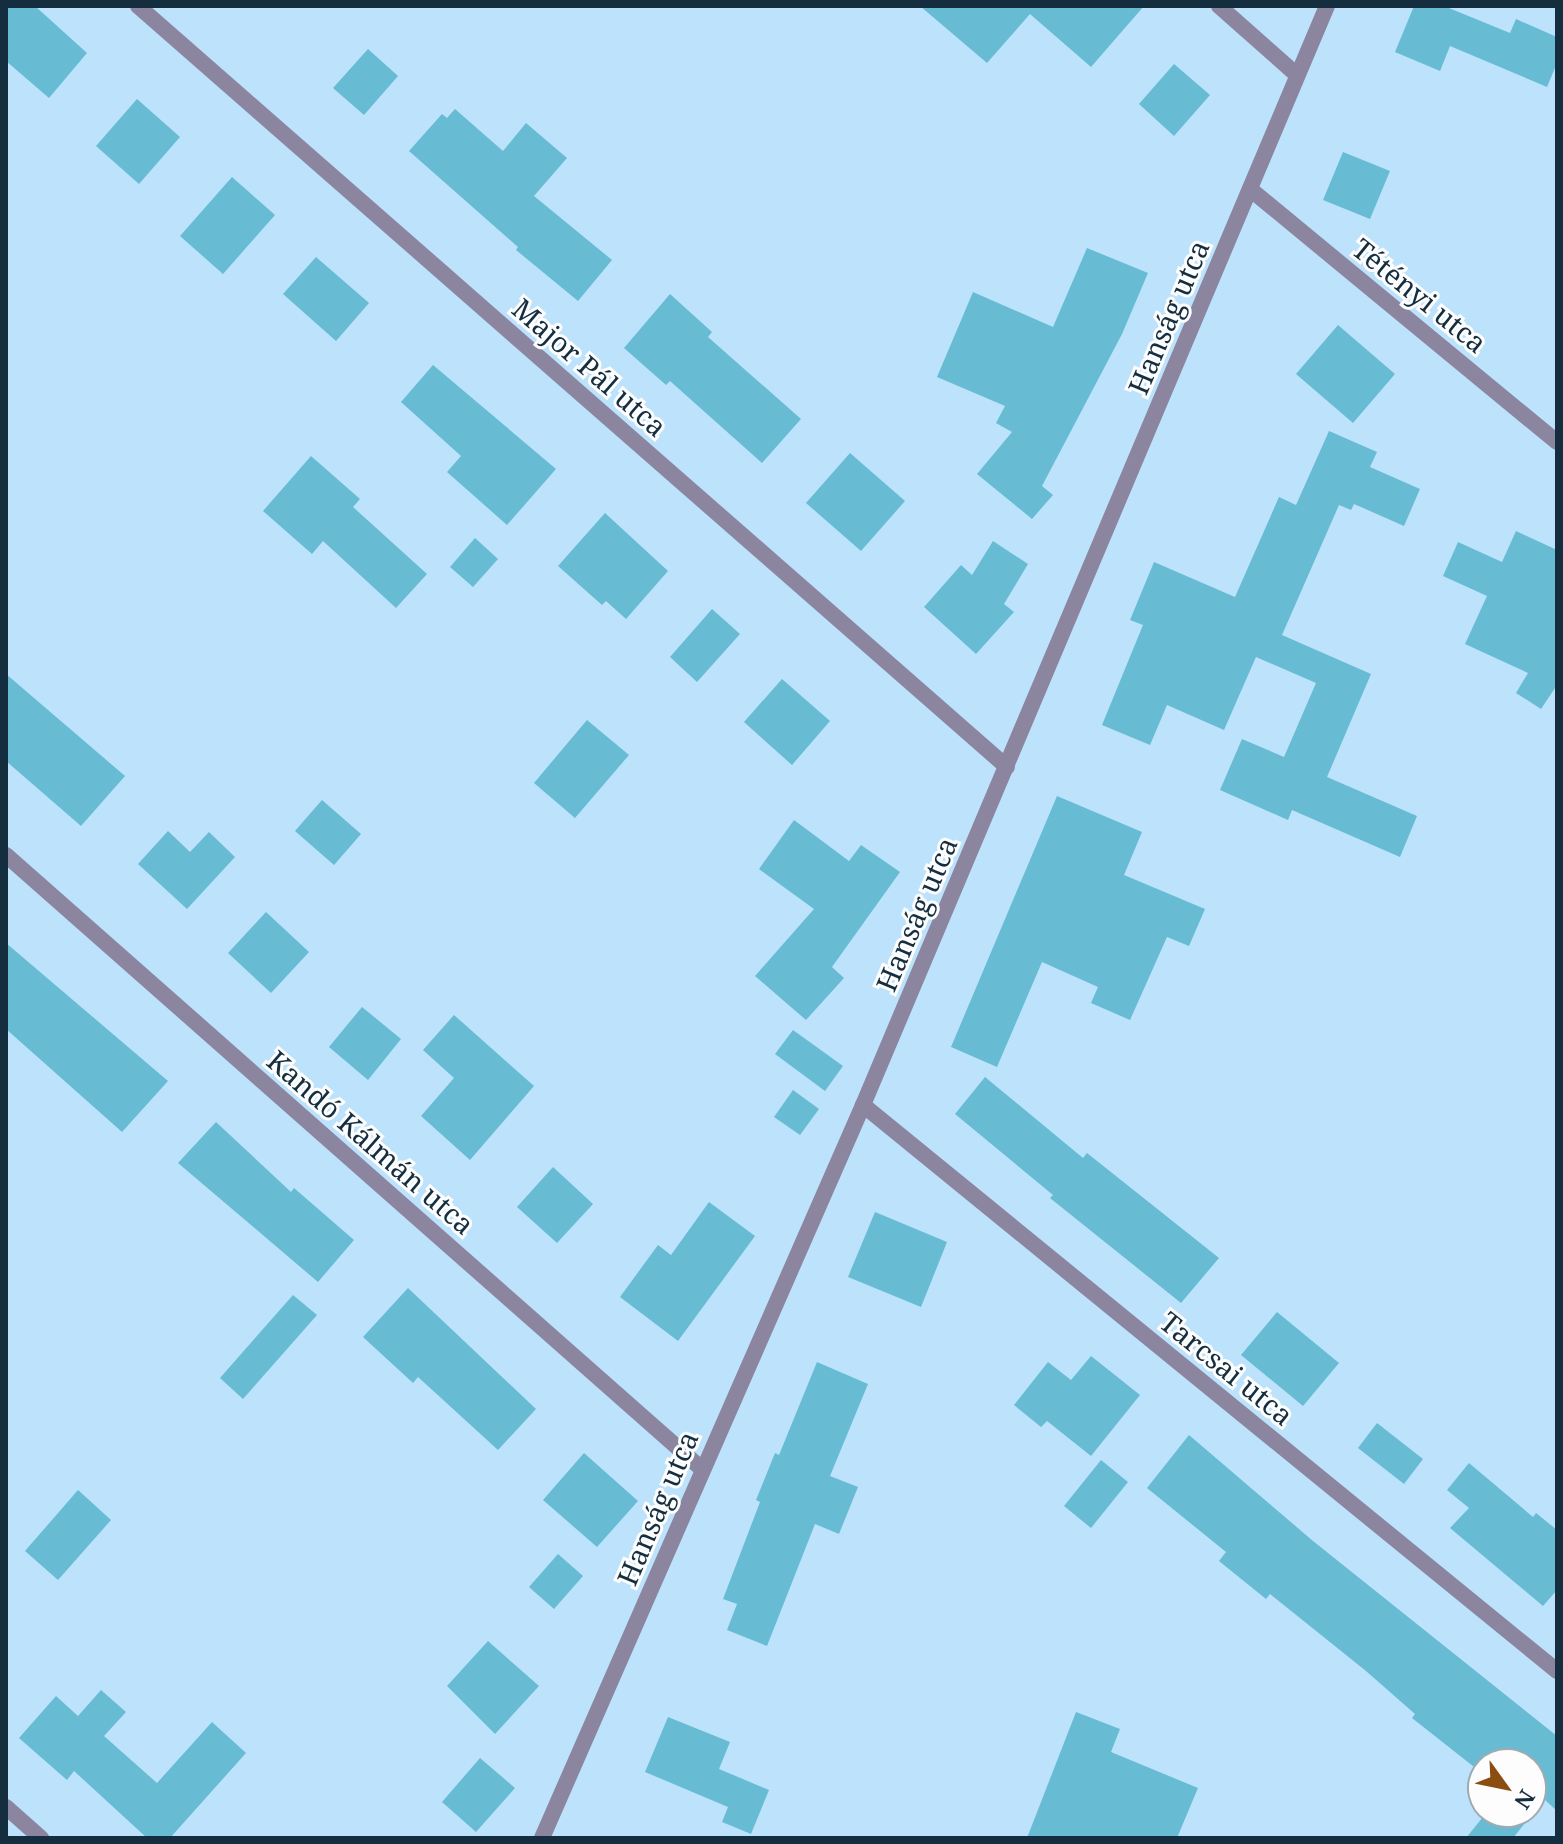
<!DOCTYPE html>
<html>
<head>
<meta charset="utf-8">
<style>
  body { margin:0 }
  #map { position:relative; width:1563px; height:1844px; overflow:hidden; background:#bce2fc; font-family:"Noto Serif",serif }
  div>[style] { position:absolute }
  .building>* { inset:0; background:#67bcd4 }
  .minor>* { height:16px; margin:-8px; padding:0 8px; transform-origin:8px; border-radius:8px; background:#8c859f }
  span { translate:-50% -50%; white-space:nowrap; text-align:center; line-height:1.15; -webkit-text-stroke:6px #fdfdfd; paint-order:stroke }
  .street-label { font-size:28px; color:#142e3f }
  .frame { position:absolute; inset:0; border:8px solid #142e3f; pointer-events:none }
  .north { position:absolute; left:1467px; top:1748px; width:80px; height:80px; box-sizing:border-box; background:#fdfdfd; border:2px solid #a0aab1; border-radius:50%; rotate:123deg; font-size:22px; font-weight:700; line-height:32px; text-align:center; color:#142e3f }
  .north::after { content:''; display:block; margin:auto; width:28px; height:36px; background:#8b4d10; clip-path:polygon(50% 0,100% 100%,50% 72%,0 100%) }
</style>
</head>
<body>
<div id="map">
  <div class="building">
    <i style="clip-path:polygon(6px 6px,35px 6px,87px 53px,49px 98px,6px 61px)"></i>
    <i style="clip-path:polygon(920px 6px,1144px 6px,1091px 67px,1030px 14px,987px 63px)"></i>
    <i style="clip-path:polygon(1414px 6px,1444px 6px,1510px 33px,1516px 19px,1557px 37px,1557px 63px,1547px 87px,1450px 46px,1440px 71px,1395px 52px)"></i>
    <i style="clip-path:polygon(368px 49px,398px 76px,364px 115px,333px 88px)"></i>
    <i style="clip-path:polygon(1174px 64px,1210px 95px,1174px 136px,1139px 104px)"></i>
    <i style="clip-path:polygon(137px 99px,180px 137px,139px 184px,96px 146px)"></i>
    <i style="clip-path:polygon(455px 109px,503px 151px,526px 123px,567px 158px,534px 196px,612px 260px,578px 301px,516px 250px,518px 247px,409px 151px,442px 114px,447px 118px)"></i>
    <i style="clip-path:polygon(1343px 152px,1390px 171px,1370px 219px,1323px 200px)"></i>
    <i style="clip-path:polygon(232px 177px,275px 215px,223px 274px,180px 236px)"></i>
    <i style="clip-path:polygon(1087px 248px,1148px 273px,1122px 334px,1042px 486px,1053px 495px,1032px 519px,977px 474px,1012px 432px,996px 423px,1005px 406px,937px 377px,973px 292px,1053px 327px)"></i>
    <i style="clip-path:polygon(316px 257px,369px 303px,336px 341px,283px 294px)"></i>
    <i style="clip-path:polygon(670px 294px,712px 332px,708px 337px,801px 419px,762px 463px,670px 381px,666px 385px,624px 348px)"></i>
    <i style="clip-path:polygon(1338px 325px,1395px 374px,1353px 423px,1296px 374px)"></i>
    <i style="clip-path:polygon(433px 365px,556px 469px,507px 525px,447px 472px,461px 456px,401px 402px)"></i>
    <i style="clip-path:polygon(1329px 431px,1377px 452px,1370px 467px,1420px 489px,1404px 526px,1354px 504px,1351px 510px,1339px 505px,1282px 635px,1371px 674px,1327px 777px,1417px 816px,1400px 857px,1292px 810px,1288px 820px,1220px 790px,1242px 739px,1284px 757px,1316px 683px,1256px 657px,1224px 730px,1167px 705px,1150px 745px,1102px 725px,1143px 625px,1130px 620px,1154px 562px,1235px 597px,1279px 497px,1296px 505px)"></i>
    <i style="clip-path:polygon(850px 453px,905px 501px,861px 551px,806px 503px)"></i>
    <i style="clip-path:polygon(311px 456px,360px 499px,353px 507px,427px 574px,396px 608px,323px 541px,312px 554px,263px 511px)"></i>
    <i style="clip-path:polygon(605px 513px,668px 571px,626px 619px,606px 601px,602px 605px,558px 566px)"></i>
    <i style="clip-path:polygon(1516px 531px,1557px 550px,1557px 685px,1541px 709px,1516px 693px,1528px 673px,1465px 644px,1487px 596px,1443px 576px,1458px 542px,1502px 562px)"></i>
    <i style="clip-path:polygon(475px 538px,498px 559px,473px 587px,450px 567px)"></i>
    <i style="clip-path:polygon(993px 541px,1028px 564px,1004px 604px,1014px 612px,976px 654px,924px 607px,961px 565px,972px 575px)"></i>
    <i style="clip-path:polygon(712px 609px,740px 634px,697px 682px,670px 657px)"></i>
    <i style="clip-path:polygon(6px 674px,125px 776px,81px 826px,6px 761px)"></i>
    <i style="clip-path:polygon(782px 679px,830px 721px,792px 765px,744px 722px)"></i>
    <i style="clip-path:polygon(587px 720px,629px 755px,575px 818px,534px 783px)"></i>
    <i style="clip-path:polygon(1057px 796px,1142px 832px,1124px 875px,1205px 909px,1189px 946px,1167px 937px,1130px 1020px,1091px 1003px,1098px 987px,1042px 962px,997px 1067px,951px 1047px)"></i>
    <i style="clip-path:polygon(322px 800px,361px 834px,334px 865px,295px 831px)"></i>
    <i style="clip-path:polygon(794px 820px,849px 861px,861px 845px,900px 872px,832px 967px,844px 978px,806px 1020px,755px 976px,814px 909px,759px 869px)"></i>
    <i style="clip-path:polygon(168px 831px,190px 852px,209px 832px,235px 857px,187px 909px,138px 864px)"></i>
    <i style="clip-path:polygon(266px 912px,309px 952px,271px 993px,228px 953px)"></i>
    <i style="clip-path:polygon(6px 943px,168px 1081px,122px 1132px,6px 1029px)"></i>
    <i style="clip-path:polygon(362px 1007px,401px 1039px,368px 1080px,329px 1047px)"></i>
    <i style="clip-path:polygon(454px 1015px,534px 1086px,470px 1160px,421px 1116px,454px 1078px,423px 1050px)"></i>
    <i style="clip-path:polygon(793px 1030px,843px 1066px,825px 1091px,775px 1054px)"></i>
    <i style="clip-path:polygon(985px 1077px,1083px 1158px,1087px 1153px,1219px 1258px,1181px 1303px,1050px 1198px,1053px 1195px,955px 1114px)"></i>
    <i style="clip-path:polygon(793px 1090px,819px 1109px,800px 1135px,774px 1117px)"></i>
    <i style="clip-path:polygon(216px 1122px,291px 1192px,294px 1188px,354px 1240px,318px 1282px,178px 1163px)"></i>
    <i style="clip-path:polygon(553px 1167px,593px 1204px,557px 1243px,517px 1207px)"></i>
    <i style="clip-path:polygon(709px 1202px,755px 1236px,678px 1341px,620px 1297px,658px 1245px,671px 1255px)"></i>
    <i style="clip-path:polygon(875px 1212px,947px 1242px,921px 1307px,848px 1277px)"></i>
    <i style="clip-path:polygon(408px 1288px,536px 1409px,498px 1450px,418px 1377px,413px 1383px,363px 1337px)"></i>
    <i style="clip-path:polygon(293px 1295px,317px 1315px,243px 1399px,220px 1378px)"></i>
    <i style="clip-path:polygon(1277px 1312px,1339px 1363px,1303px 1406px,1241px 1355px)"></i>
    <i style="clip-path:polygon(1091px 1356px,1140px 1395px,1091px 1456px,1047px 1421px,1041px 1427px,1014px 1405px,1048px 1362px,1071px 1380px)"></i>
    <i style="clip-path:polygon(817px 1362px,868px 1384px,830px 1476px,858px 1487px,839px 1534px,815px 1524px,767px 1646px,727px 1630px,737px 1604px,723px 1599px,760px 1502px,756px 1500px,775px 1453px,779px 1455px)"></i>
    <i style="clip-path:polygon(1377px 1423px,1423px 1459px,1404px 1484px,1358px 1448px)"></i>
    <i style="clip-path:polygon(1189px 1435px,1313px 1541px,1557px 1736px,1557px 1811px,1544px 1799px,1513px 1838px,1466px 1838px,1487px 1812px,1531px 1812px,1531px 1764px,1483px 1764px,1483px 1774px,1412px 1718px,1415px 1714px,1366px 1671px,1270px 1594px,1266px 1599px,1219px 1561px,1226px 1552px,1147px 1488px)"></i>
    <i style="clip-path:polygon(584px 1453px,638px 1501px,597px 1547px,543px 1500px)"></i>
    <i style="clip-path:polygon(1101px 1460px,1128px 1482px,1091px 1528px,1064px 1506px)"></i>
    <i style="clip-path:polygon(1469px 1463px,1533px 1517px,1536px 1513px,1557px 1530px,1557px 1590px,1543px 1606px,1450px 1528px,1469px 1508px,1447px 1490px)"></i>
    <i style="clip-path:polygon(78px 1490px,111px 1520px,58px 1580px,25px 1551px)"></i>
    <i style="clip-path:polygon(558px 1554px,583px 1576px,554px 1609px,529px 1587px)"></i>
    <i style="clip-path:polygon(488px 1641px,539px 1686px,495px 1734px,447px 1686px)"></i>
    <i style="clip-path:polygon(101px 1690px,126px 1712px,104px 1736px,157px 1783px,212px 1722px,246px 1753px,170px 1838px,147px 1838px,74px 1771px,67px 1780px,19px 1738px,56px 1696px,78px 1716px)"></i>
    <i style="clip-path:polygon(1076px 1712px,1120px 1729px,1111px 1752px,1198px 1788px,1177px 1838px,1027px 1838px)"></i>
    <i style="clip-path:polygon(668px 1717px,730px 1742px,719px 1769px,769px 1790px,751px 1834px,722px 1822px,728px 1807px,645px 1772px)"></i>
    <i style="clip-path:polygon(480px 1758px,515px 1788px,476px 1832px,442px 1802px)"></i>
  </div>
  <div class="minor">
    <i style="left:138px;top:6px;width:1155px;rotate:41.21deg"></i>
    <i style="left:1219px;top:6px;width:104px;rotate:41.5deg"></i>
    <i style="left:1250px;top:189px;width:398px;rotate:39.5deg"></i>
    <i style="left:6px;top:855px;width:928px;rotate:41.42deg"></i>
    <i style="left:863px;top:1105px;width:896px;rotate:39.2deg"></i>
    <i style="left:6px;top:1807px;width:47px;rotate:41.5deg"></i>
    <i style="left:542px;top:1838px;width:800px;rotate:-66.35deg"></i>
    <i style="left:863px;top:1105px;width:1193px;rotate:-67.11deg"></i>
  </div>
  <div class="street-label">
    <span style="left:1420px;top:295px;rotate:39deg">Tétényi utca</span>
    <span style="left:1168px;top:317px;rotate:-67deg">Hanság utca</span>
    <span style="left:590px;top:367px;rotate:41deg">Major Pál utca</span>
    <span style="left:916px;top:914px;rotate:-67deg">Hanság utca</span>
    <span style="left:371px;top:1142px;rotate:41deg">Kandó Kálmán utca</span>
    <span style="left:1227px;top:1368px;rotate:39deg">Tarcsai utca</span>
    <span style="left:657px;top:1508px;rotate:-67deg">Hanság utca</span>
  </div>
  <div class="frame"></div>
  <div class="north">N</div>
</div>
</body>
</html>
